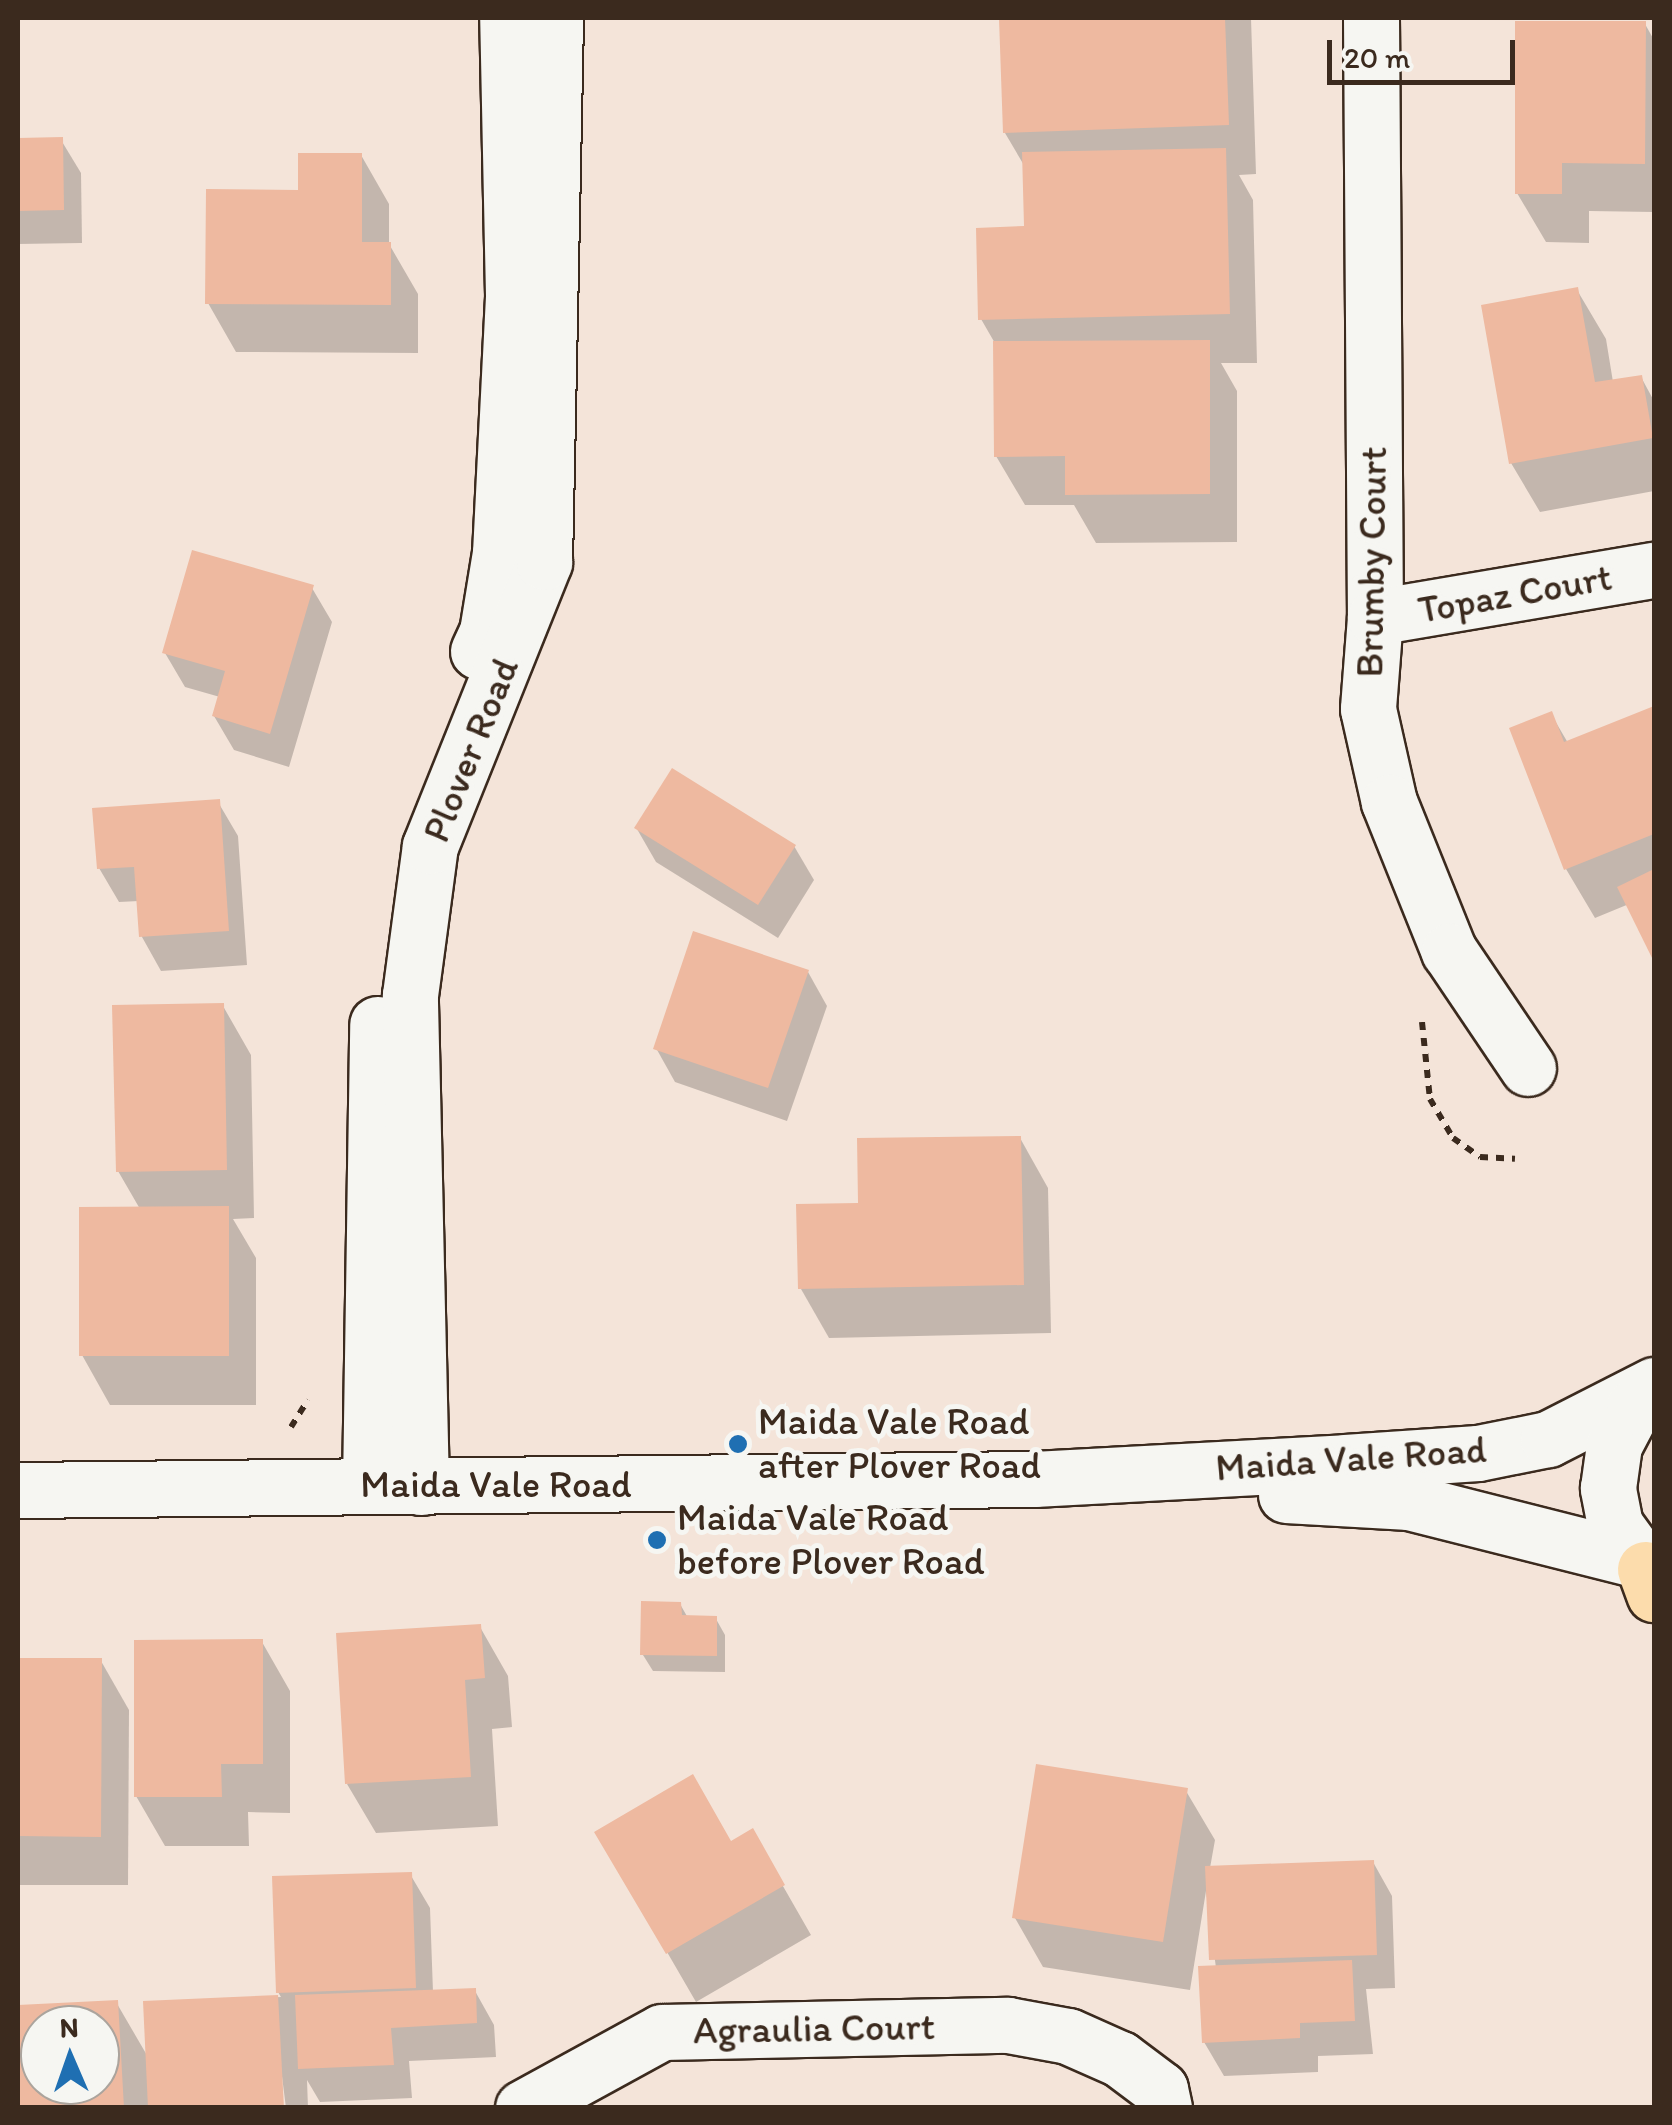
<!DOCTYPE html>
<html>
<head>
<meta charset="utf-8">
<style>
  body { margin:0 }
  #map { position:relative; width:1672px; height:2125px; overflow:hidden; background:#f4e4d9; font-family:Itim,sans-serif }
  div>[style] { position:absolute }
  .shadow>* { inset:0; background:#0003 }
  .building>* { inset:0; background:#eeb9a0 }
  .path>* { height:6px; margin-top:-3px; transform-origin:0; background:repeating-linear-gradient(90deg,#3b2a1e 0 8px,transparent 0 16px) }
  .roads { filter:drop-shadow(2px 0 #3b2a1e) drop-shadow(-2px 0 #3b2a1e) drop-shadow(0 2px #3b2a1e) drop-shadow(0 -2px #3b2a1e) }
  .street>* { height:55px; margin:-27.5px; padding:0 27.5px; transform-origin:27.5px; border-radius:27.5px; background:#f6f6f2 }
  .secondary>* { height:55px; margin:-27.5px; padding:0 27.5px; transform-origin:27.5px; border-radius:27.5px; background:#f6f6f2 }
  .highway>* { height:55px; margin:-27.5px; padding:0 27.5px; transform-origin:27.5px; border-radius:27.5px; background:#fcdcac }
  .dots>* { width:28px; height:28px; translate:-50% -50%; box-sizing:border-box; border:5px solid #f6f6f2; border-radius:50% }
  span { translate:-50% -50%; white-space:nowrap; text-align:center; line-height:1.15; -webkit-text-stroke:10px #f6f6f2; paint-order:stroke }
  .street-label { font-size:38px; color:#3b2a1e }
  .poi-label { font-size:38px; color:#3b2a1e }
  .left { translate:0 -50%; text-align:left }
  .frame { position:absolute; inset:0; border:20px solid #3b2a1e; pointer-events:none }
  .north { position:absolute; left:20px; top:2005px; width:100px; height:100px; box-sizing:border-box; background:#f6f6f2; border:2px solid #aba49d; border-radius:50%; rotate:358deg; font-size:28px; font-weight:700; line-height:40px; text-align:center; color:#3b2a1e }
  .north::after { content:''; display:block; margin:auto; width:35px; height:45px; background:#1f6fb2; clip-path:polygon(50% 0,100% 100%,50% 72%,0 100%) }
  .scale { position:absolute; left:1327px; top:40px; width:188px; height:45px; box-sizing:border-box; border:5px solid #3b2a1e; border-top:0; padding-left:12px; font-size:30px; line-height:35px; white-space:nowrap; color:#3b2a1e; -webkit-text-stroke:8px #f6f6f2; paint-order:stroke }
</style>
</head>
<body>
<div id="map">
  <div class="shadow">
    <i style="clip-path:polygon(1001px 18px,1251px 18px,1256px 174px,1239px 175px,1253px 200px,1257px 363px,1221px 363px,1237px 391px,1237px 542px,1096px 543px,1074px 505px,1025px 505px,996px 456px,996px 345px,981px 319px,1026px 229px,1025px 167px,1005px 133px)"></i>
    <i style="clip-path:polygon(1645px 24px,1654px 40px,1654px 212px,1589px 211px,1589px 243px,1546px 242px,1517px 193px)"></i>
    <i style="clip-path:polygon(18px 140px,61px 140px,81px 173px,82px 243px,18px 244px)"></i>
    <i style="clip-path:polygon(361px 155px,389px 204px,389px 244px,418px 294px,418px 353px,236px 352px,208px 303px,300px 193px)"></i>
    <i style="clip-path:polygon(1577px 290px,1606px 339px,1613px 382px,1641px 377px,1654px 401px,1654px 491px,1540px 512px,1511px 463px)"></i>
    <i style="clip-path:polygon(18px 424px,20px 428px,18px 473px)"></i>
    <i style="clip-path:polygon(312px 588px,332px 622px,289px 767px,234px 750px,214px 716px,220px 697px,185px 687px,165px 653px)"></i>
    <i style="clip-path:polygon(1654px 709px,1654px 956px,1629px 904px,1595px 918px,1566px 869px,1551px 714px,1568px 743px)"></i>
    <i style="clip-path:polygon(218px 802px,238px 836px,247px 965px,161px 971px,142px 937px,139px 901px,119px 902px,99px 868px)"></i>
    <i style="clip-path:polygon(637px 829px,794px 846px,814px 880px,778px 938px,656px 862px)"></i>
    <i style="clip-path:polygon(808px 972px,827px 1006px,787px 1121px,675px 1082px,656px 1048px)"></i>
    <i style="clip-path:polygon(223px 1006px,251px 1055px,254px 1218px,233px 1219px,256px 1258px,256px 1405px,110px 1405px,82px 1355px,140px 1209px,118px 1171px)"></i>
    <i style="clip-path:polygon(1020px 1138px,1048px 1188px,1051px 1333px,829px 1338px,801px 1289px,861px 1205px)"></i>
    <i style="clip-path:polygon(680px 1604px,688px 1618px,716px 1619px,725px 1635px,725px 1672px,653px 1671px,643px 1655px)"></i>
    <i style="clip-path:polygon(480px 1627px,508px 1676px,512px 1727px,492px 1729px,498px 1826px,376px 1833px,347px 1784px)"></i>
    <i style="clip-path:polygon(262px 1642px,290px 1691px,290px 1813px,248px 1812px,249px 1846px,165px 1846px,136px 1796px)"></i>
    <i style="clip-path:polygon(18px 1661px,101px 1661px,129px 1710px,128px 1885px,18px 1885px)"></i>
    <i style="clip-path:polygon(1186px 1791px,1215px 1840px,1210px 1868px,1373px 1862px,1392px 1896px,1395px 1988px,1366px 1989px,1373px 2054px,1318px 2056px,1318px 2072px,1224px 2076px,1204px 2042px,1216px 1968px,1206px 1891px,1190px 1990px,1043px 1967px,1015px 1918px)"></i>
    <i style="clip-path:polygon(752px 1832px,811px 1935px,696px 2002px,598px 1833px,730px 1844px)"></i>
    <i style="clip-path:polygon(evenodd,410px 1874px,430px 1908px,433px 1992px,475px 1991px,494px 2025px,496px 2057px,409px 2061px,412px 2098px,320px 2102px,307px 2080px,308px 2108px,286px 2108px,278px 2045px,281px 2108px,18px 2108px,18px 2007px,116px 2002px,148px 2057px,145px 2003px,281px 1997px,278px 1992px,410px 1874px,40px 2025px,100px 2025px,100px 2085px,40px 2085px,40px 2025px)"></i>
  </div>
  <div class="building">
    <i style="clip-path:polygon(999px 18px,1225px 18px,1229px 125px,1003px 133px)"></i>
    <i style="clip-path:polygon(1515px 21px,1646px 21px,1645px 164px,1562px 163px,1562px 194px,1515px 194px)"></i>
    <i style="clip-path:polygon(63px 137px,64px 210px,18px 211px,18px 138px)"></i>
    <i style="clip-path:polygon(1226px 148px,1230px 314px,978px 320px,976px 228px,1024px 226px,1022px 152px)"></i>
    <i style="clip-path:polygon(298px 153px,362px 153px,362px 242px,391px 242px,391px 305px,205px 304px,206px 189px,298px 190px)"></i>
    <i style="clip-path:polygon(1578px 287px,1595px 382px,1642px 375px,1653px 438px,1509px 464px,1481px 305px)"></i>
    <i style="clip-path:polygon(1210px 340px,1210px 494px,1065px 495px,1065px 456px,994px 457px,993px 341px)"></i>
    <i style="clip-path:polygon(192px 550px,314px 585px,270px 734px,212px 716px,225px 671px,162px 653px)"></i>
    <i style="clip-path:polygon(1654px 706px,1654px 834px,1564px 870px,1509px 728px,1552px 711px,1564px 742px)"></i>
    <i style="clip-path:polygon(672px 768px,796px 845px,758px 905px,634px 828px)"></i>
    <i style="clip-path:polygon(220px 799px,229px 931px,139px 937px,134px 867px,97px 869px,92px 808px)"></i>
    <i style="clip-path:polygon(1654px 869px,1654px 962px,1617px 887px)"></i>
    <i style="clip-path:polygon(693px 931px,809px 970px,768px 1088px,653px 1049px)"></i>
    <i style="clip-path:polygon(224px 1003px,227px 1170px,116px 1172px,112px 1005px)"></i>
    <i style="clip-path:polygon(1021px 1136px,1024px 1285px,798px 1289px,796px 1204px,858px 1203px,857px 1138px)"></i>
    <i style="clip-path:polygon(229px 1206px,229px 1356px,79px 1356px,79px 1207px)"></i>
    <i style="clip-path:polygon(641px 1601px,681px 1602px,682px 1615px,717px 1616px,717px 1656px,640px 1655px)"></i>
    <i style="clip-path:polygon(481px 1624px,485px 1678px,465px 1680px,471px 1777px,345px 1784px,336px 1633px)"></i>
    <i style="clip-path:polygon(263px 1639px,263px 1764px,221px 1764px,222px 1797px,134px 1797px,134px 1640px)"></i>
    <i style="clip-path:polygon(18px 1658px,102px 1658px,101px 1837px,18px 1836px)"></i>
    <i style="clip-path:polygon(1036px 1764px,1188px 1788px,1163px 1942px,1012px 1918px)"></i>
    <i style="clip-path:polygon(693px 1774px,731px 1841px,753px 1828px,785px 1885px,666px 1954px,594px 1832px)"></i>
    <i style="clip-path:polygon(1374px 1860px,1377px 1955px,1209px 1960px,1205px 1866px)"></i>
    <i style="clip-path:polygon(412px 1872px,416px 1988px,276px 1993px,272px 1876px)"></i>
    <i style="clip-path:polygon(1352px 1960px,1355px 2021px,1300px 2023px,1300px 2038px,1202px 2043px,1198px 1966px)"></i>
    <i style="clip-path:polygon(476px 1988px,477px 2023px,391px 2028px,394px 2065px,298px 2069px,295px 1995px)"></i>
    <i style="clip-path:polygon(278px 1995px,284px 2108px,148px 2108px,143px 2001px)"></i>
    <i style="clip-path:polygon(evenodd,118px 2000px,124px 2108px,18px 2108px,18px 2005px,118px 2000px,40px 2025px,100px 2025px,100px 2085px,40px 2085px,40px 2025px)"></i>
  </div>
  <div class="path">
    <i style="left:1422px;top:1022px;width:77px;rotate:84.1deg"></i>
    <i style="left:1430px;top:1099px;width:45px;rotate:59.5deg"></i>
    <i style="left:1453px;top:1138px;width:33px;rotate:35deg"></i>
    <i style="left:1480px;top:1157px;width:35px;rotate:3deg"></i>
    <i style="left:291px;top:1427px;width:32px;rotate:-58deg"></i>
  </div>
  <div class="roads">
    <div class="street">
      <i style="left:1371px;top:18px;width:599px;rotate:89.62deg"></i>
      <i style="left:1375px;top:617px;width:92px;rotate:94.4deg"></i>
      <i style="left:1368px;top:709px;width:95px;rotate:77.3deg"></i>
      <i style="left:1389px;top:802px;width:161px;rotate:68.1deg"></i>
      <i style="left:1449px;top:951px;width:141px;rotate:56deg"></i>
      <i style="left:1375px;top:617px;width:283px;rotate:-9.6deg"></i>
      <i style="left:478px;top:651px;width:21px;rotate:-65deg"></i>
      <i style="left:487px;top:632px;width:80px;rotate:-80.7deg"></i>
      <i style="left:500px;top:553px;width:258px;rotate:-87.1deg"></i>
      <i style="left:513px;top:295px;width:277px;rotate:-91.2deg"></i>
      <i style="left:370px;top:1486px;width:462px;rotate:-89.1deg"></i>
      <i style="left:421px;top:1487px;width:492px;rotate:-91.3deg"></i>
      <i style="left:410px;top:995px;width:150px;rotate:-82.4deg"></i>
      <i style="left:430px;top:846px;width:306px;rotate:-68.1deg"></i>
      <i style="left:544px;top:562px;width:544px;rotate:-88.84deg"></i>
      <i style="left:523px;top:2108px;width:158px;rotate:-28.7deg"></i>
      <i style="left:662px;top:2032px;width:346px;rotate:-1.2deg"></i>
      <i style="left:1008px;top:2025px;width:61px;rotate:10.4deg"></i>
      <i style="left:1068px;top:2036px;width:57px;rotate:23.9deg"></i>
      <i style="left:1120px;top:2059px;width:50px;rotate:36.9deg"></i>
      <i style="left:1160px;top:2089px;width:19px;rotate:78deg"></i>
    </div>
    <div class="secondary">
      <i style="left:18px;top:1490px;width:1016px;rotate:-0.62deg"></i>
      <i style="left:1034px;top:1479px;width:311px;rotate:-3.1deg"></i>
      <i style="left:1345px;top:1462px;width:133px;rotate:-3.9deg"></i>
      <i style="left:1478px;top:1453px;width:71px;rotate:-11.3deg"></i>
      <i style="left:1548px;top:1439px;width:119px;rotate:-27deg"></i>
      <i style="left:1286px;top:1495px;width:123px;rotate:3.3deg"></i>
      <i style="left:1409px;top:1502px;width:232px;rotate:14.2deg"></i>
      <i style="left:1652px;top:1576px;width:63px;rotate:-126deg"></i>
      <i style="left:1615px;top:1525px;width:38px;rotate:-101deg"></i>
      <i style="left:1608px;top:1488px;width:43px;rotate:-82.1deg"></i>
      <i style="left:1614px;top:1445px;width:43px;rotate:-62.2deg"></i>
      <i style="left:1634px;top:1407px;width:25px;rotate:-42deg"></i>
    </div>
    <div class="highway">
      <i style="left:1645px;top:1569px;width:27px;rotate:70deg"></i>
    </div>
  </div>
  <div class="dots">
    <i style="left:738px;top:1444px;background:#1f6fb2"></i>
    <i style="left:657px;top:1540px;background:#1f6fb2"></i>
  </div>
  <div class="street-label">
    <span style="left:1372px;top:562px;rotate:-89deg">Brumby Court</span>
    <span style="left:1515px;top:594px;rotate:-10deg">Topaz Court</span>
    <span style="left:471px;top:750px;rotate:-68deg">Plover Road</span>
    <span style="left:1351px;top:1459px;rotate:-4deg">Maida Vale Road</span>
    <span style="left:496px;top:1485px">Maida Vale Road</span>
    <span style="left:814px;top:2029px;rotate:-1deg">Agraulia Court</span>
  </div>
  <div class="poi-label">
    <span class="left" style="left:758px;top:1444px">Maida Vale Road<br>after Plover Road</span>
    <span class="left" style="left:677px;top:1540px">Maida Vale Road<br>before Plover Road</span>
  </div>
  <div class="frame"></div>
  <div class="north">N</div>
  <div class="scale">20 m</div>
</div>
</body>
</html>
